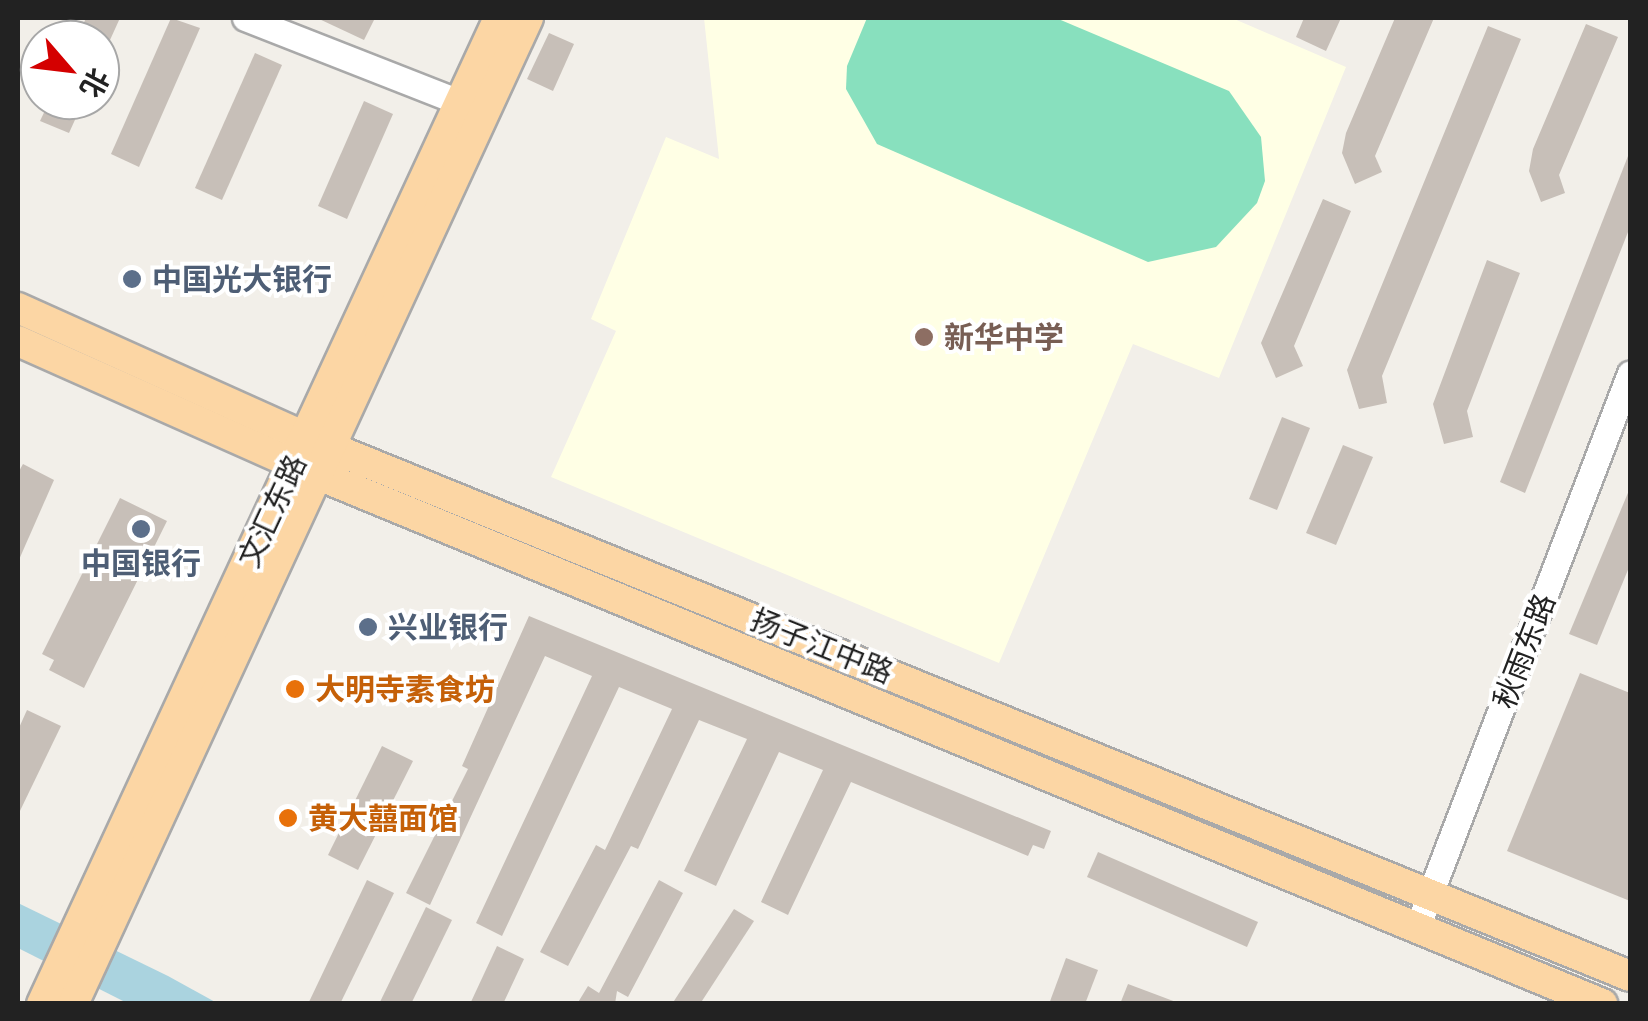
<!DOCTYPE html>
<html>
<head>
<meta charset="utf-8">
<style>
  body { margin:0 }
  #map { position:relative; width:1648px; height:1021px; overflow:hidden; background:#f2efe9; font-family:Quicksand,"Noto Sans SC",sans-serif }
  div>[style] { position:absolute }
  .education>* { inset:0; background:#ffffe5 }
  .pitch>* { inset:0; background:#88e0be }
  .water>* { inset:0; background:#aad3df }
  .building>* { inset:0; background:#c7bfb8 }
  .roads { filter:drop-shadow(2px 0 #a9a9a9) drop-shadow(-2px 0 #a9a9a9) drop-shadow(0 2px #a9a9a9) drop-shadow(0 -2px #a9a9a9) }
  .minor>* { height:25px; margin:-12.5px; padding:0 12.5px; transform-origin:12.5px; border-radius:12.5px; background:#fff }
  .major>* { height:30px; margin:-15px; padding:0 15px; transform-origin:15px; border-radius:15px; background:#fcd6a4 }
  .dots>* { width:28px; height:28px; translate:-50% -50%; box-sizing:border-box; border:5px solid #fff; border-radius:50% }
  span { translate:-50% -50%; white-space:nowrap; text-align:center; line-height:1.15; -webkit-text-stroke:8px #fff; paint-order:stroke }
  .service-label { font-size:30px; color:#4e5e75; font-weight:700 }
  .left { translate:0 -50%; text-align:left }
  .education-label { font-size:30px; color:#785e54; font-weight:700 }
  .street-label { font-size:30px; color:#222 }
  .food-label { font-size:30px; color:#c56008; font-weight:700 }
  .frame { position:absolute; inset:0; border:20px solid #222; pointer-events:none }
  .north { position:absolute; left:20px; top:20px; width:100px; height:100px; box-sizing:border-box; background:#fff; border:2px solid #a7a7a7; border-radius:50%; rotate:118deg; font-size:28px; font-weight:700; line-height:40px; text-align:center; color:#222 }
  .north::after { content:''; display:block; margin:auto; width:35px; height:45px; background:#d40000; clip-path:polygon(50% 0,100% 100%,50% 72%,0 100%) }
</style>
</head>
<body>
<div id="map">
  <div class="education">
    <i style="clip-path:polygon(704px 18px,1232px 18px,1346px 67px,1219px 378px,1133px 344px,999px 663px,551px 477px,616px 331px,591px 319px,666px 137px,719px 159px)"></i>
  </div>
  <div class="pitch">
    <i style="clip-path:polygon(867px 18px,1056px 18px,1229px 91px,1261px 137px,1265px 181px,1257px 203px,1216px 247px,1148px 262px,877px 144px,846px 89px,847px 66px)"></i>
  </div>
  <div class="water">
    <i style="clip-path:polygon(18px 903px,168px 976px,217px 1003px,127px 1003px,18px 948px)"></i>
  </div>
  <div class="building">
    <i style="clip-path:polygon(86px 18px,120px 18px,110px 40px,76px 40px)"></i>
    <i style="clip-path:polygon(171px 18px,200px 28px,139px 167px,111px 154px)"></i>
    <i style="clip-path:polygon(317px 18px,375px 18px,364px 40px)"></i>
    <i style="clip-path:polygon(1304px 18px,1341px 18px,1326px 51px,1296px 37px)"></i>
    <i style="clip-path:polygon(1395px 18px,1434px 18px,1375px 156px,1382px 172px,1355px 184px,1342px 153px,1346px 133px)"></i>
    <i style="clip-path:polygon(1586px 24px,1618px 37px,1559px 175px,1565px 193px,1541px 202px,1529px 171px,1533px 149px)"></i>
    <i style="clip-path:polygon(1488px 26px,1521px 39px,1382px 376px,1387px 403px,1359px 409px,1347px 370px)"></i>
    <i style="clip-path:polygon(549px 33px,574px 44px,553px 91px,527px 79px)"></i>
    <i style="clip-path:polygon(255px 53px,282px 65px,222px 200px,195px 188px)"></i>
    <i style="clip-path:polygon(50px 100px,84px 100px,69px 133px,40px 121px)"></i>
    <i style="clip-path:polygon(364px 101px,393px 114px,347px 219px,318px 206px)"></i>
    <i style="clip-path:polygon(1630px 151px,1630px 227px,1525px 493px,1500px 482px)"></i>
    <i style="clip-path:polygon(1323px 199px,1351px 211px,1294px 346px,1303px 366px,1276px 378px,1261px 343px)"></i>
    <i style="clip-path:polygon(1487px 260px,1520px 273px,1467px 411px,1473px 437px,1444px 444px,1433px 404px)"></i>
    <i style="clip-path:polygon(1282px 417px,1310px 428px,1277px 510px,1249px 499px)"></i>
    <i style="clip-path:polygon(1343px 445px,1373px 457px,1336px 545px,1306px 533px)"></i>
    <i style="clip-path:polygon(23px 464px,54px 480px,18px 562px,18px 473px)"></i>
    <i style="clip-path:polygon(1630px 488px,1630px 565px,1597px 645px,1569px 634px)"></i>
    <i style="clip-path:polygon(120px 498px,167px 521px,84px 688px,49px 670px,54px 660px,42px 654px)"></i>
    <i style="clip-path:polygon(529px 616px,1051px 831px,1044px 849px,1033px 845px,1028px 856px,851px 782px,788px 915px,761px 902px,823px 770px,779px 752px,716px 886px,684px 871px,747px 739px,699px 720px,638px 849px,631px 846px,568px 966px,540px 952px,596px 845px,605px 850px,672px 709px,619px 687px,502px 936px,476px 923px,592px 676px,545px 656px,430px 905px,406px 893px,468px 769px,462px 766px)"></i>
    <i style="clip-path:polygon(1580px 673px,1630px 693px,1630px 901px,1507px 851px)"></i>
    <i style="clip-path:polygon(27px 710px,61px 726px,18px 815px,18px 730px)"></i>
    <i style="clip-path:polygon(382px 746px,413px 761px,358px 870px,328px 855px)"></i>
    <i style="clip-path:polygon(1098px 852px,1258px 922px,1247px 947px,1087px 877px)"></i>
    <i style="clip-path:polygon(367px 880px,394px 893px,340px 1004px,308px 1004px)"></i>
    <i style="clip-path:polygon(659px 880px,683px 893px,628px 997px,617px 991px,615px 1004px,577px 1004px,588px 986px,599px 993px)"></i>
    <i style="clip-path:polygon(426px 907px,452px 920px,411px 1004px,379px 1004px)"></i>
    <i style="clip-path:polygon(734px 909px,754px 921px,700px 1004px,672px 1004px)"></i>
    <i style="clip-path:polygon(497px 946px,524px 959px,503px 1004px,470px 1004px)"></i>
    <i style="clip-path:polygon(1066px 958px,1098px 970px,1085px 1004px,1049px 1004px)"></i>
    <i style="clip-path:polygon(1128px 984px,1176px 1002px,1175px 1004px,1120px 1004px)"></i>
  </div>
  <div class="roads">
    <div class="minor">
      <i style="left:245px;top:18px;width:233px;rotate:21.4deg"></i>
      <i style="left:1417px;top:928px;width:594px;rotate:-69deg"></i>
    </div>
    <div class="major">
      <i style="left:18px;top:308px;width:317px;rotate:24.2deg"></i>
      <i style="left:307px;top:438px;width:1428px;rotate:22.13deg"></i>
      <i style="left:18px;top:341px;width:332px;rotate:24deg"></i>
      <i style="left:321px;top:476px;width:1386px;rotate:22.4deg"></i>
      <i style="left:42px;top:1004px;width:1087px;rotate:-65.13deg"></i>
      <i style="left:73px;top:1004px;width:1086px;rotate:-65.23deg"></i>
    </div>
  </div>
  <div class="dots">
    <i style="left:132px;top:279px;background:#5c6f8a"></i>
    <i style="left:924px;top:337px;background:#8d6e63"></i>
    <i style="left:141px;top:529px;background:#5c6f8a"></i>
    <i style="left:368px;top:627px;background:#5c6f8a"></i>
    <i style="left:295px;top:689px;background:#e8710a"></i>
    <i style="left:288px;top:818px;background:#e8710a"></i>
  </div>
  <div class="service-label">
    <span class="left" style="left:152px;top:279px">中国光大银行</span>
    <span style="left:141px;top:563px">中国银行</span>
    <span class="left" style="left:388px;top:627px">兴业银行</span>
  </div>
  <div class="education-label">
    <span class="left" style="left:944px;top:337px">新华中学</span>
  </div>
  <div class="street-label">
    <span style="left:272px;top:511px;rotate:-65deg">文汇东路</span>
    <span style="left:822px;top:646px;rotate:22deg">扬子江中路</span>
    <span style="left:1524px;top:651px;rotate:-69deg">秋雨东路</span>
  </div>
  <div class="food-label">
    <span class="left" style="left:315px;top:689px">大明寺素食坊</span>
    <span class="left" style="left:308px;top:818px">黄大囍面馆</span>
  </div>
  <div class="frame"></div>
  <div class="north">北</div>
</div>
</body>
</html>
